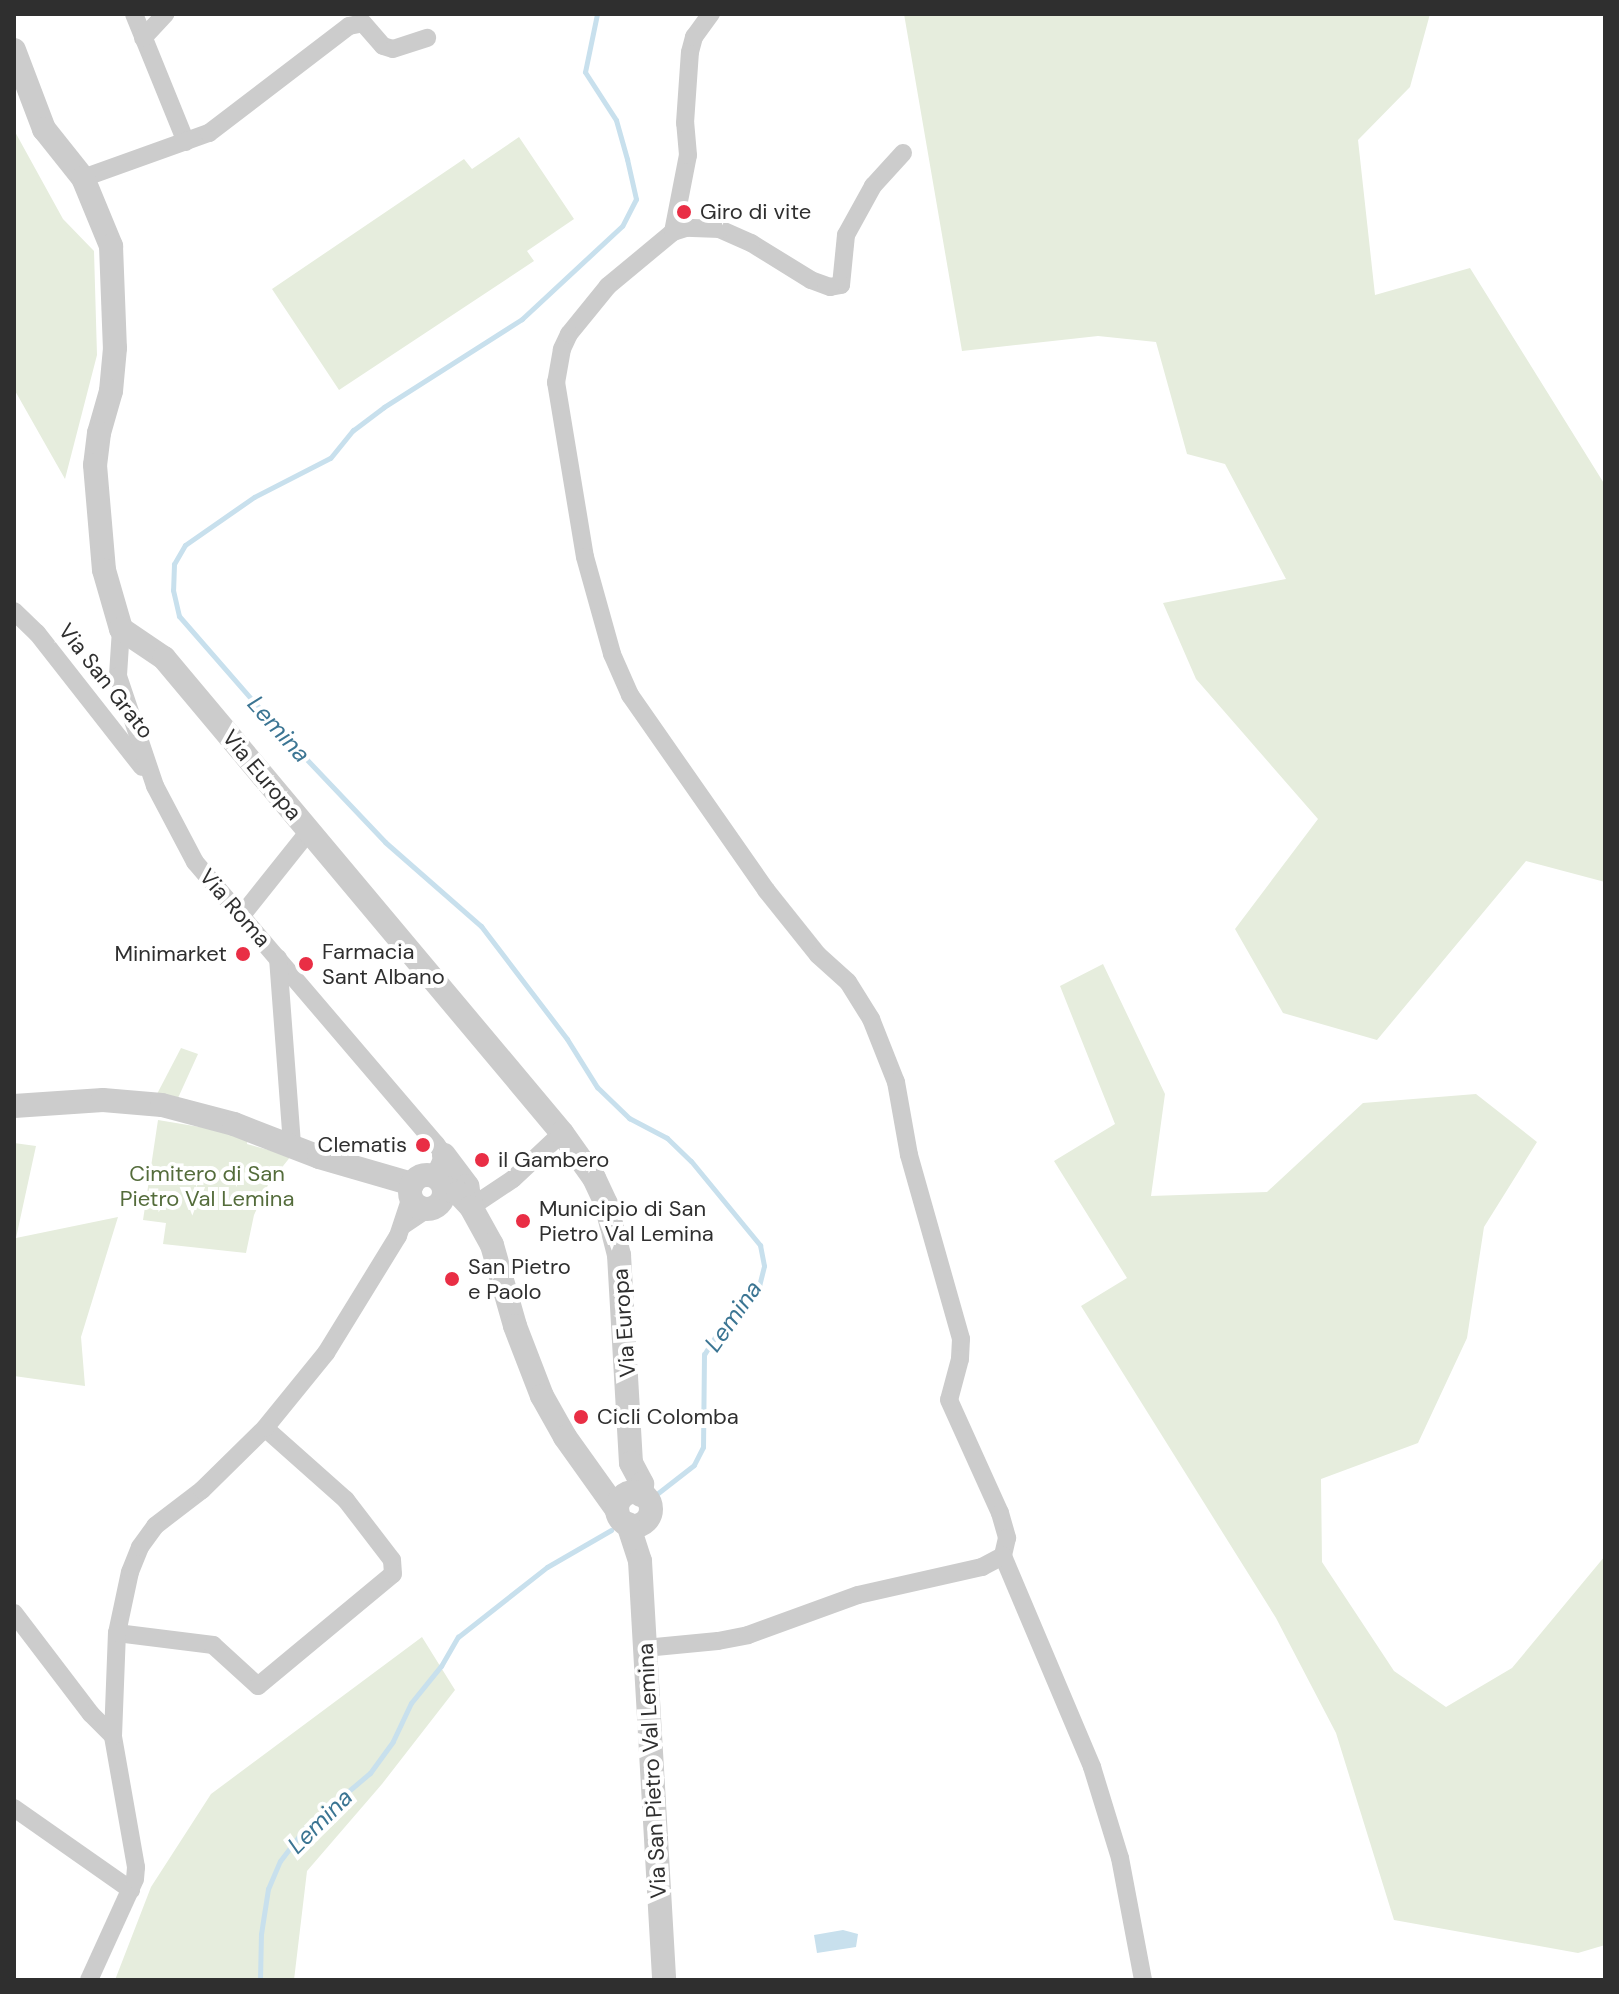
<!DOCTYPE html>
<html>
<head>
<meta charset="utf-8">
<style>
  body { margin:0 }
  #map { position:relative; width:1619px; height:1994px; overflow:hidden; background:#fff; font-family:"DM Sans",sans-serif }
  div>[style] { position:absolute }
  .green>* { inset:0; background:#e6eddd }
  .water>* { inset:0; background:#c8e0ed }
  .stream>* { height:5px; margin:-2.5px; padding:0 2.5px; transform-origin:2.5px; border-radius:2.5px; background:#c8e0ed }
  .minor>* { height:18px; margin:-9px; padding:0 9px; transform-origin:9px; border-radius:9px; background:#ccc }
  .tertiary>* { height:24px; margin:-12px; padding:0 12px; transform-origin:12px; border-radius:12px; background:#ccc }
  .tertiary>.ring { margin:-12px; padding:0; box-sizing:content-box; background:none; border:24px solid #ccc; border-radius:50% }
  .dots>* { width:22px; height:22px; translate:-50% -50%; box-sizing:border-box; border:4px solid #fff; border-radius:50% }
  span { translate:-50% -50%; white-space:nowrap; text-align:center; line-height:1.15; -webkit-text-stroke:8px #fff; paint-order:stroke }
  .poi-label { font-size:22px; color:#2f2f2f }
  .left { translate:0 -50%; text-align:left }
  .right { translate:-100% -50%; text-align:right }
  .street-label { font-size:22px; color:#2f2f2f }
  .park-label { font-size:22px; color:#546c3b }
  .water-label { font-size:24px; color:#3b7593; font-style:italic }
  .frame { position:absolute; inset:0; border:16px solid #2f2f2f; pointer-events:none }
</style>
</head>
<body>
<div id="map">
  <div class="green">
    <i style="clip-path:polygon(904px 14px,1430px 14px,1410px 87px,1358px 140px,1375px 295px,1470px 268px,1605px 485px,1605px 882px,1526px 861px,1377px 1040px,1283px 1013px,1235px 929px,1318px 819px,1196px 679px,1163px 603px,1286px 579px,1225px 464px,1187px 454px,1156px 342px,1098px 336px,962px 351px)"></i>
    <i style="clip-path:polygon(14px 130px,63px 219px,94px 251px,97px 355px,65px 479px,14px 389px)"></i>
    <i style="clip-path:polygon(519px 137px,574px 219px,527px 251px,534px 261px,339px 390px,272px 289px,464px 159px,472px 169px)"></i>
    <i style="clip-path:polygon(1103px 964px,1165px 1094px,1151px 1196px,1267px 1192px,1363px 1103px,1476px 1094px,1537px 1142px,1484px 1227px,1467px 1338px,1418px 1443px,1321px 1479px,1322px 1562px,1394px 1671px,1446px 1707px,1512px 1668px,1605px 1556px,1605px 1945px,1578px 1953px,1394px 1920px,1336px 1733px,1276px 1618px,1081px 1306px,1127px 1278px,1054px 1161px,1115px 1124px,1060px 986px)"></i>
    <i style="clip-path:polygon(181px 1048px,198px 1054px,178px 1098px,157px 1094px)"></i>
    <i style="clip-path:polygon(158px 1120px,248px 1135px,247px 1144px,291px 1156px,268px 1185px,254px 1215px,246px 1253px,163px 1244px,166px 1223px,143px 1220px)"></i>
    <i style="clip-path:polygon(14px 1143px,36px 1146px,16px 1238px,118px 1217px,81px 1337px,85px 1386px,14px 1376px)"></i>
    <i style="clip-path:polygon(422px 1637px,455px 1690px,382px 1784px,307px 1871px,294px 1980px,115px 1980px,151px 1887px,211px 1794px)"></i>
  </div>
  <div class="water">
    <i style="clip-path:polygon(843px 1930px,858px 1934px,856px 1947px,817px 1953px,814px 1935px)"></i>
  </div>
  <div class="stream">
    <i style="left:597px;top:14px;width:59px;rotate:101.7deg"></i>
    <i style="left:585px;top:72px;width:57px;rotate:57.1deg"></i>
    <i style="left:616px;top:120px;width:41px;rotate:74.2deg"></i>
    <i style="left:627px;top:159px;width:41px;rotate:77.3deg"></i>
    <i style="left:636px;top:199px;width:30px;rotate:117deg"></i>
    <i style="left:622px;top:226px;width:137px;rotate:137.1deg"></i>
    <i style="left:522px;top:319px;width:164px;rotate:147.5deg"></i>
    <i style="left:384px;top:407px;width:39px;rotate:143deg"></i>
    <i style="left:353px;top:430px;width:36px;rotate:129deg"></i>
    <i style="left:330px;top:458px;width:85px;rotate:152.8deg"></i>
    <i style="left:254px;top:497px;width:84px;rotate:145.2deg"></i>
    <i style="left:185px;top:545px;width:22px;rotate:120deg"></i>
    <i style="left:174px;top:564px;width:26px;rotate:92deg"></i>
    <i style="left:173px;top:590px;width:27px;rotate:77deg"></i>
    <i style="left:179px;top:616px;width:146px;rotate:48.9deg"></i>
    <i style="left:275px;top:726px;width:160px;rotate:46.5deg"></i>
    <i style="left:385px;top:842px;width:128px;rotate:41.2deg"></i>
    <i style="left:481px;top:926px;width:142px;rotate:52.7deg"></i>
    <i style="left:567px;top:1039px;width:57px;rotate:58deg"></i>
    <i style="left:597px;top:1087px;width:45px;rotate:44.1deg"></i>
    <i style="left:629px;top:1118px;width:43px;rotate:27.8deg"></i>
    <i style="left:667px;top:1138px;width:33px;rotate:44deg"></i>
    <i style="left:691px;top:1161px;width:109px;rotate:50.6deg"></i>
    <i style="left:760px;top:1245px;width:21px;rotate:79deg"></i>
    <i style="left:764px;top:1266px;width:21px;rotate:104deg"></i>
    <i style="left:759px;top:1286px;width:49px;rotate:134.2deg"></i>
    <i style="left:725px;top:1321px;width:39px;rotate:122deg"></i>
    <i style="left:704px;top:1354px;width:93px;rotate:90.6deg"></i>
    <i style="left:703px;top:1447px;width:20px;rotate:117deg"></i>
    <i style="left:694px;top:1465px;width:46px;rotate:142.1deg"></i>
    <i style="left:260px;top:1980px;width:46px;rotate:-88.8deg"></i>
    <i style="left:261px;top:1934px;width:46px;rotate:-81.2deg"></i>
    <i style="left:268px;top:1889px;width:30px;rotate:-67deg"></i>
    <i style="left:280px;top:1861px;width:43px;rotate:-52.6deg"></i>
    <i style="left:306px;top:1827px;width:84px;rotate:-40.2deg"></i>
    <i style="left:370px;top:1773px;width:39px;rotate:-54deg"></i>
    <i style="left:393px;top:1741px;width:42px;rotate:-64.7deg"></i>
    <i style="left:411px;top:1703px;width:48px;rotate:-51deg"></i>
    <i style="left:441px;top:1666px;width:34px;rotate:-60deg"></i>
    <i style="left:458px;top:1637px;width:113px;rotate:-38.2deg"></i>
    <i style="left:547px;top:1567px;width:74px;rotate:-30deg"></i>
  </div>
  <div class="minor">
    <i style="left:134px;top:14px;width:138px;rotate:67.9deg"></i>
    <i style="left:143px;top:38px;width:33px;rotate:-47deg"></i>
    <i style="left:903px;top:153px;width:45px;rotate:132.3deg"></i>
    <i style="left:873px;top:186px;width:56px;rotate:118.9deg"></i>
    <i style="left:846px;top:235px;width:50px;rotate:95.7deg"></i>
    <i style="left:841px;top:285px;width:11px;rotate:170deg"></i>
    <i style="left:830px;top:287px;width:20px;rotate:-160deg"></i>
    <i style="left:811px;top:280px;width:70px;rotate:-148.3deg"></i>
    <i style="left:751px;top:243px;width:34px;rotate:-156deg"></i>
    <i style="left:720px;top:229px;width:34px;rotate:-178deg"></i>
    <i style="left:686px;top:228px;width:14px;rotate:163deg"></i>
    <i style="left:673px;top:232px;width:85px;rotate:140.3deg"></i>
    <i style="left:608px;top:286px;width:62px;rotate:129.1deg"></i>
    <i style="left:569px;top:334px;width:17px;rotate:115deg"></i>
    <i style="left:562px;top:349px;width:34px;rotate:100deg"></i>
    <i style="left:556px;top:382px;width:177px;rotate:80.6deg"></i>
    <i style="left:585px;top:557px;width:101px;rotate:74.4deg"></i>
    <i style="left:612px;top:654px;width:45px;rotate:66.3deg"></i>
    <i style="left:630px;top:695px;width:238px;rotate:55.1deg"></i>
    <i style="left:766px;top:890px;width:83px;rotate:51.3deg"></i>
    <i style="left:818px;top:955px;width:40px;rotate:42deg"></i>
    <i style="left:848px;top:982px;width:44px;rotate:58.1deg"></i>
    <i style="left:871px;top:1019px;width:68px;rotate:68.4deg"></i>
    <i style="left:896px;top:1082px;width:74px;rotate:79.9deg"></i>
    <i style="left:909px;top:1155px;width:191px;rotate:74.2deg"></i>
    <i style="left:961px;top:1339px;width:20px;rotate:93deg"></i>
    <i style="left:960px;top:1359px;width:42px;rotate:105deg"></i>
    <i style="left:949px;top:1400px;width:124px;rotate:65.7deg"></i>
    <i style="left:1000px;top:1513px;width:26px;rotate:74deg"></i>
    <i style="left:1007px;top:1538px;width:18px;rotate:103deg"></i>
    <i style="left:1003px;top:1556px;width:229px;rotate:67.1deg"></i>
    <i style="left:1092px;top:1767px;width:95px;rotate:72.9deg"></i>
    <i style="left:1120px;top:1858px;width:124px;rotate:79.3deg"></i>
    <i style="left:83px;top:178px;width:134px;rotate:-19.7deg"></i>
    <i style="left:209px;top:133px;width:176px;rotate:-37.4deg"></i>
    <i style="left:349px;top:26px;width:14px;rotate:-12deg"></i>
    <i style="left:363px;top:23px;width:30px;rotate:49deg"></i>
    <i style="left:383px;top:46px;width:10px;rotate:17deg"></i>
    <i style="left:393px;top:49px;width:36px;rotate:-18deg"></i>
    <i style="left:673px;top:232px;width:78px;rotate:-79deg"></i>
    <i style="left:688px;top:155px;width:32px;rotate:-95deg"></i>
    <i style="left:685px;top:123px;width:71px;rotate:-86deg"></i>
    <i style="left:690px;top:52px;width:16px;rotate:-75deg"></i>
    <i style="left:694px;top:37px;width:29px;rotate:-54deg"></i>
    <i style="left:14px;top:611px;width:32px;rotate:44deg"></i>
    <i style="left:37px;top:633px;width:170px;rotate:51.9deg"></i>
    <i style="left:121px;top:629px;width:47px;rotate:93.7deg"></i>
    <i style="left:118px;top:676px;width:116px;rotate:71.4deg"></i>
    <i style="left:155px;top:786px;width:86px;rotate:62.2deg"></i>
    <i style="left:195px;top:862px;width:371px;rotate:49.5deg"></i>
    <i style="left:436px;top:1144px;width:14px;rotate:54deg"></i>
    <i style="left:444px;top:1155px;width:23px;rotate:115deg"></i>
    <i style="left:242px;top:915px;width:107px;rotate:-51.4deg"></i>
    <i style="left:278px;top:958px;width:189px;rotate:85.7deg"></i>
    <i style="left:471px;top:1207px;width:50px;rotate:-33.7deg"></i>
    <i style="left:513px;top:1179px;width:67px;rotate:-43.2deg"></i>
    <i style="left:402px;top:1226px;width:30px;rotate:-34deg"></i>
    <i style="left:14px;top:1613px;width:127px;rotate:52.7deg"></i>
    <i style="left:91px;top:1714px;width:31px;rotate:45deg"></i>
    <i style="left:117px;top:1633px;width:97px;rotate:7.1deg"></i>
    <i style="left:213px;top:1645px;width:61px;rotate:42.3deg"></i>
    <i style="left:258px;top:1686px;width:175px;rotate:-39.7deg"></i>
    <i style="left:393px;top:1574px;width:14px;rotate:-94deg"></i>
    <i style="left:392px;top:1560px;width:76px;rotate:-127.5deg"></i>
    <i style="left:346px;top:1500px;width:108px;rotate:-138.4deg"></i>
    <i style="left:645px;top:1648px;width:73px;rotate:-5.5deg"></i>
    <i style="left:718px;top:1641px;width:31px;rotate:-11deg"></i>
    <i style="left:748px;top:1635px;width:117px;rotate:-20deg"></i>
    <i style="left:858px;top:1595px;width:127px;rotate:-12.7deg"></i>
    <i style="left:982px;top:1567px;width:24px;rotate:-28deg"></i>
    <i style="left:14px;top:1808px;width:143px;rotate:35deg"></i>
    <i style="left:89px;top:1980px;width:111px;rotate:-65.5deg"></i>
    <i style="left:135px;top:1879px;width:12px;rotate:-85deg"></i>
    <i style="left:136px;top:1867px;width:133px;rotate:-100deg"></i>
    <i style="left:113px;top:1736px;width:103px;rotate:-87.8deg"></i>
    <i style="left:117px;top:1633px;width:62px;rotate:-78deg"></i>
    <i style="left:130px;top:1572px;width:27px;rotate:-68deg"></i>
    <i style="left:140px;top:1547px;width:26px;rotate:-54deg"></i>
    <i style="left:155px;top:1526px;width:59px;rotate:-37.5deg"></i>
    <i style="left:202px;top:1490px;width:88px;rotate:-44.5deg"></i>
    <i style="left:265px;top:1428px;width:97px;rotate:-50.9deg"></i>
    <i style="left:326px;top:1353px;width:137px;rotate:-58.4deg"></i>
    <i style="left:398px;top:1236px;width:41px;rotate:-71.6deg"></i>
  </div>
  <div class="tertiary">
    <i style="left:14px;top:50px;width:85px;rotate:69.2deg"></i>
    <i style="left:44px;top:129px;width:63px;rotate:51.5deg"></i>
    <i style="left:83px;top:178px;width:74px;rotate:67.6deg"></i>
    <i style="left:111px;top:246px;width:102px;rotate:87.8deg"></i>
    <i style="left:115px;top:348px;width:43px;rotate:95.3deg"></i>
    <i style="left:111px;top:391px;width:44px;rotate:105.9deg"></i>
    <i style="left:99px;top:433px;width:32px;rotate:97deg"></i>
    <i style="left:95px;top:465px;width:105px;rotate:85.1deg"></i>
    <i style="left:104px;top:570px;width:61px;rotate:73.9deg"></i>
    <i style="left:121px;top:629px;width:52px;rotate:34deg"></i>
    <i style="left:164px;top:658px;width:620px;rotate:50.04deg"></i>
    <i style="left:562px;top:1133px;width:55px;rotate:54.6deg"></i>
    <i style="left:594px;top:1178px;width:29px;rotate:65deg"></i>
    <i style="left:606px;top:1204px;width:53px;rotate:75.7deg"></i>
    <i style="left:619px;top:1255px;width:208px;rotate:86.7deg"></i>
    <i style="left:631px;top:1463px;width:24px;rotate:62deg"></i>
    <i style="left:642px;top:1484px;width:11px;rotate:95deg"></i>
    <i style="left:14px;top:1106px;width:89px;rotate:-3.9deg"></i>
    <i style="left:103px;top:1100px;width:59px;rotate:4.8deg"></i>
    <i style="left:162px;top:1105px;width:74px;rotate:14.8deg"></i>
    <i style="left:234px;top:1124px;width:91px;rotate:21.2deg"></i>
    <i style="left:319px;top:1157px;width:97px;rotate:16.2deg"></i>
    <i style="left:444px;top:1155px;width:39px;rotate:53deg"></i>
    <i style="left:467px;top:1186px;width:19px;rotate:78deg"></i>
    <i class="ring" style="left:410px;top:1175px;width:10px;height:10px"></i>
    <i style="left:444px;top:1188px;width:15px;rotate:20deg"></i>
    <i style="left:458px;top:1193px;width:19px;rotate:47deg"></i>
    <i style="left:471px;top:1207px;width:43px;rotate:61.1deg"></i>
    <i style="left:492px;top:1245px;width:84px;rotate:74.1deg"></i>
    <i style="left:515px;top:1326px;width:75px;rotate:68.9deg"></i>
    <i style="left:542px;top:1396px;width:47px;rotate:60.7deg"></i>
    <i style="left:565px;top:1437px;width:90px;rotate:54.5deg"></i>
    <i class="ring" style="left:617px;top:1492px;width:10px;height:10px"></i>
    <i style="left:628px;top:1524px;width:39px;rotate:72deg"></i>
    <i style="left:640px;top:1561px;width:420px;rotate:86.7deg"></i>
  </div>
  <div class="dots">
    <i style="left:684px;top:212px;background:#e92e45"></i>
    <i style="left:243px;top:954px;background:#e92e45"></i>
    <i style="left:306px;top:964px;background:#e92e45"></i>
    <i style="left:423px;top:1145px;background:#e92e45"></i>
    <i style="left:482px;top:1160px;background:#e92e45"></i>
    <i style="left:523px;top:1221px;background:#e92e45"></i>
    <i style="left:452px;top:1279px;background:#e92e45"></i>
    <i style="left:581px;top:1417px;background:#e92e45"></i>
  </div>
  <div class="poi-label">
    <span class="left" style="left:700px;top:212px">Giro di vite</span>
    <span class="left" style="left:322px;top:964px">Farmacia<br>Sant Albano</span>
    <span class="right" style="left:227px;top:954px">Minimarket</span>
    <span class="right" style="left:407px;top:1145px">Clematis</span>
    <span class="left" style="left:498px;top:1160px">il Gambero</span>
    <span class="left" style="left:539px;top:1221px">Municipio di San<br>Pietro Val Lemina</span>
    <span class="left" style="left:468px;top:1279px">San Pietro<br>e Paolo</span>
    <span class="left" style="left:597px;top:1417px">Cicli Colomba</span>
  </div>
  <div class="street-label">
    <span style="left:106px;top:681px;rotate:52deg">Via San Grato</span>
    <span style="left:262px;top:775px;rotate:50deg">Via Europa</span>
    <span style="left:235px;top:908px;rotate:49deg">Via Roma</span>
    <span style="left:624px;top:1323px;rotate:-94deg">Via Europa</span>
    <span style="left:652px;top:1771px;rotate:-93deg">Via San Pietro Val Lemina</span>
  </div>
  <div class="park-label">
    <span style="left:207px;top:1186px">Cimitero di San<br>Pietro Val Lemina</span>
  </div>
  <div class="water-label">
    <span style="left:279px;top:729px;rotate:48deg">Lemina</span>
    <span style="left:733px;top:1316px;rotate:-55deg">Lemina</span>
    <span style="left:320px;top:1821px;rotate:-45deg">Lemina</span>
  </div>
  <div class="frame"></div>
</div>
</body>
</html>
